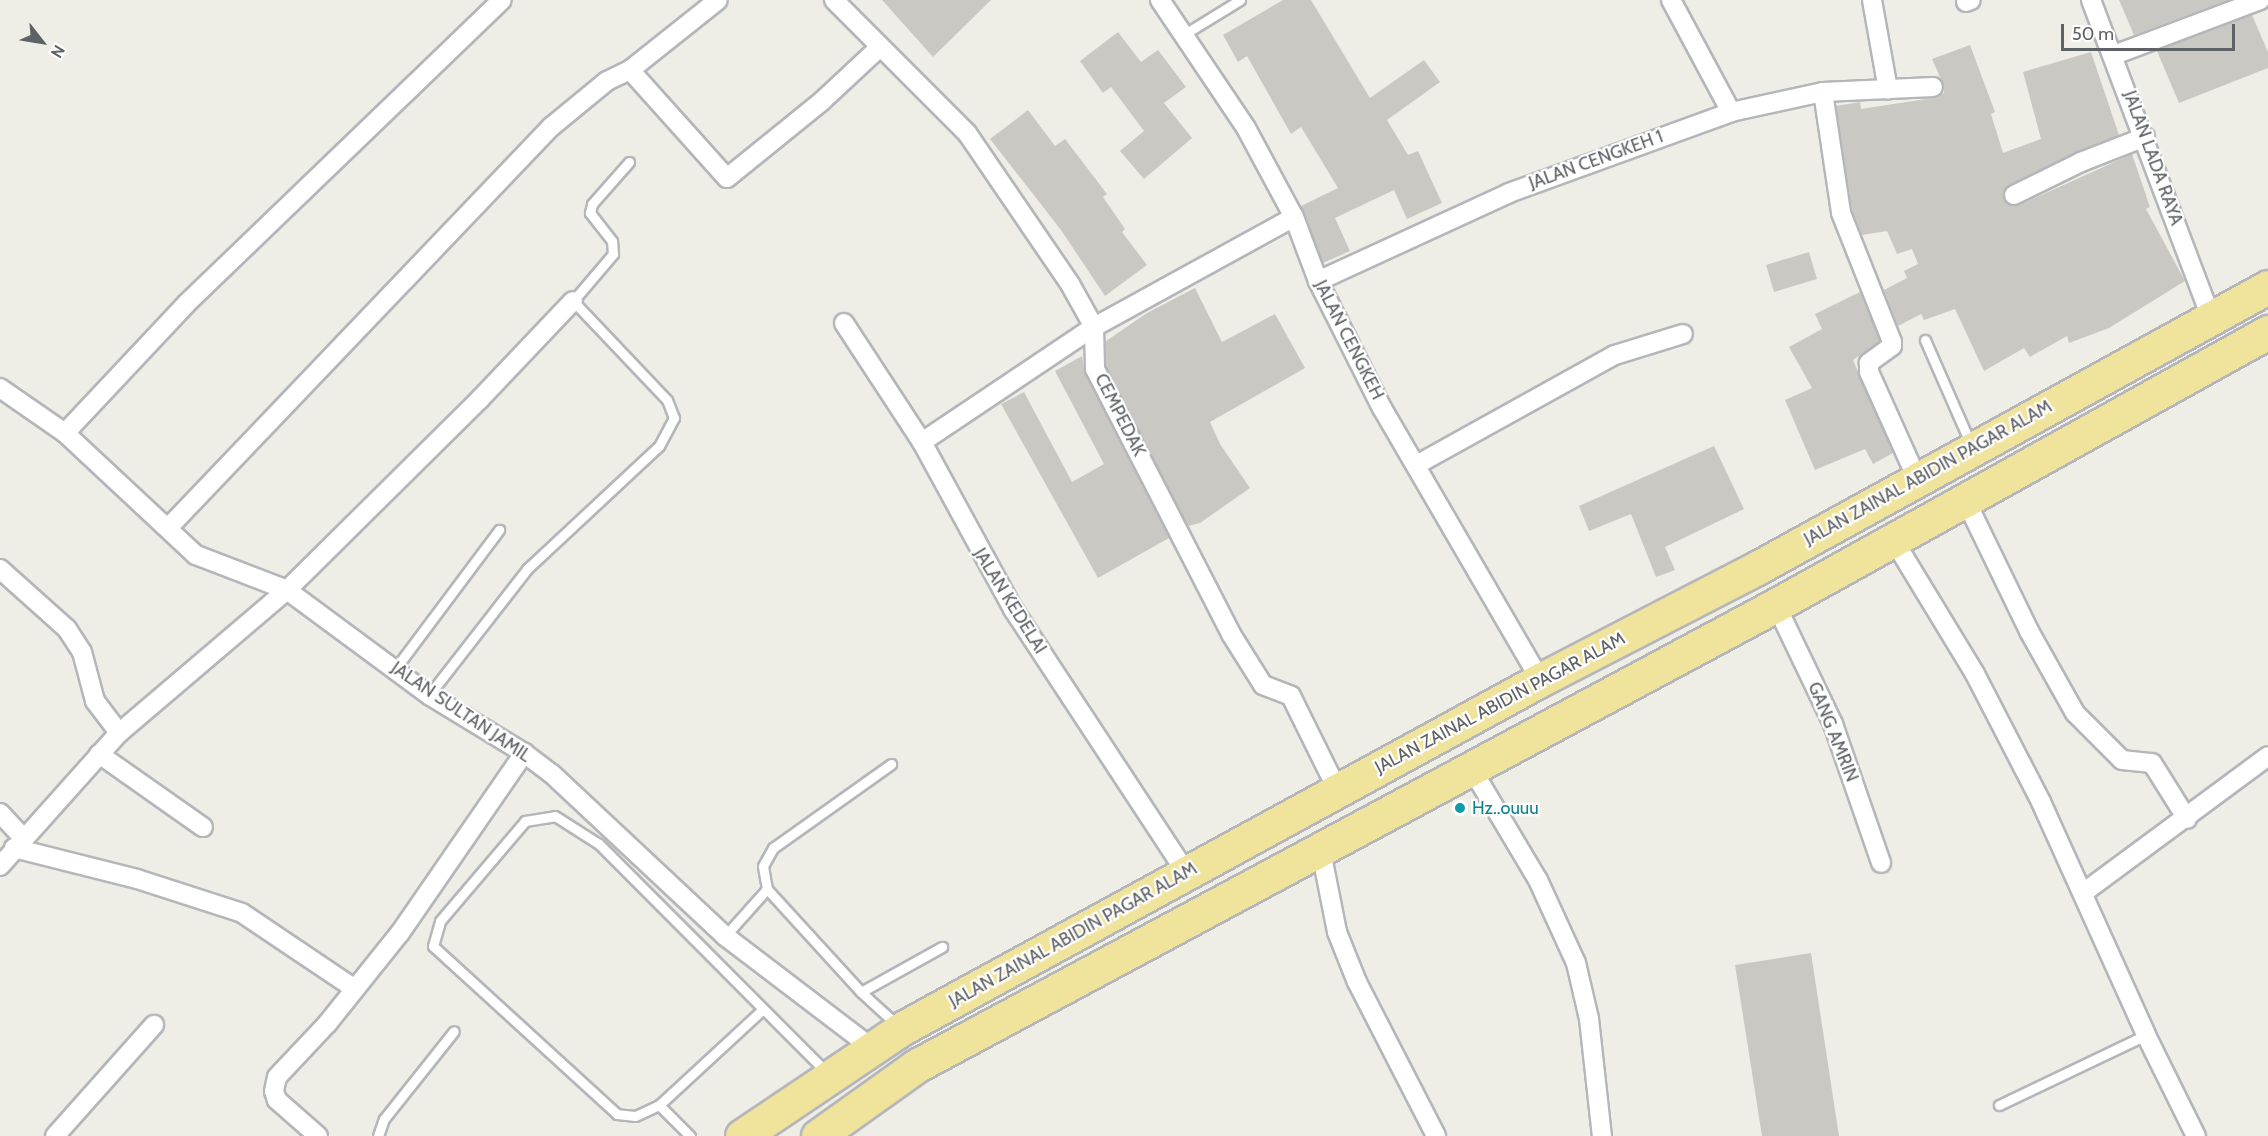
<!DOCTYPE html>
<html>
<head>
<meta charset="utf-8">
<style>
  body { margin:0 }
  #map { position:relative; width:2268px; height:1136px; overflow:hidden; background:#eeeee7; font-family:Cabin,sans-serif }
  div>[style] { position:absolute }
  .building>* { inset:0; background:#cac8c3 }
  .roads { filter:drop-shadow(2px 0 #b4b6ba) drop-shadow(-2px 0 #b4b6ba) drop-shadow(0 2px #b4b6ba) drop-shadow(0 -2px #b4b6ba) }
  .lane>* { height:9px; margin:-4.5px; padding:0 4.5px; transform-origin:4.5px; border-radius:4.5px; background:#fff }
  .street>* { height:18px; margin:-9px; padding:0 9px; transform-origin:9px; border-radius:9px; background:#fff }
  .highway>* { height:33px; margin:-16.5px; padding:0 16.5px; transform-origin:16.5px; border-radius:16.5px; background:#f0e39c }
  .dots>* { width:16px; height:16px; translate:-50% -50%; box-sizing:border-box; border:3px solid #fff; border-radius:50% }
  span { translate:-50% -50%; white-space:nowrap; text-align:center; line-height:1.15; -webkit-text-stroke:4.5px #fff; paint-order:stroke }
  .street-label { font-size:18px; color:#5e6165 }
  .culture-label { font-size:18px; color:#0d838f }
  .left { translate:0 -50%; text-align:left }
  .north { position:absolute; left:12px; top:12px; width:60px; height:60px; -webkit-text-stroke:4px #fff; paint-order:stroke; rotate:121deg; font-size:16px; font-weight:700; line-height:24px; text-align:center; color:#5e6165 }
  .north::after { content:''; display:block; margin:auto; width:21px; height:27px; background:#5e6165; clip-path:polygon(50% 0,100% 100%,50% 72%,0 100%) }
  .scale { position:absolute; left:2061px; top:24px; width:174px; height:27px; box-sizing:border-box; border:3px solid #5e6165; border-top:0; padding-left:8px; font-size:18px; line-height:21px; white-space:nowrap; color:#5e6165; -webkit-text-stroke:4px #fff; paint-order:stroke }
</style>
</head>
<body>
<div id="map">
  <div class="building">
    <i style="clip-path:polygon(882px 0,991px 0,933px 57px)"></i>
    <i style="clip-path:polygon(1283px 0,1311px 0,1370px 98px,1424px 60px,1440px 82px,1387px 120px,1408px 155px,1418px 151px,1442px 203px,1407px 219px,1394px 190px,1335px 218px,1350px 251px,1323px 263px,1301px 206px,1338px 188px,1301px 127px,1291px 134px,1247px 56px,1238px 62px,1223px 35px)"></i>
    <i style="clip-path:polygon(2119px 0,2228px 0,2134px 35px)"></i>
    <i style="clip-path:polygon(2252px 15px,2268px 52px,2268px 68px,2179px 103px,2157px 51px)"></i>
    <i style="clip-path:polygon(1118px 32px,1141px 62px,1158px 50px,1186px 87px,1164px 103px,1192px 138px,1144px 179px,1120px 151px,1144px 131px,1111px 87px,1103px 93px,1080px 61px)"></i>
    <i style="clip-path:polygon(1970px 45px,1995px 112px,1991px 114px,2003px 153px,2041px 139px,2023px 72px,2091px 52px,2119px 135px,2009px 185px,2004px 199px,2008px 205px,2019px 205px,2132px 154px,2150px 207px,2146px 209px,2185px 281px,2109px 328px,2069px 343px,2067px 336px,2030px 357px,2024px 348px,1984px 371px,1955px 309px,1924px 320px,1921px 314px,1898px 326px,1884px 290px,1907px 278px,1904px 271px,1918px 264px,1912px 249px,1897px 254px,1887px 231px,1862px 235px,1852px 210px,1836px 106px,1860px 102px,1861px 109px,1939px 97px,1944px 93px,1944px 86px,1932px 59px)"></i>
    <i style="clip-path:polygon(1028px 110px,1055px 146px,1065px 139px,1107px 194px,1103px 197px,1125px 229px,1122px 232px,1147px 265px,1105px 296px,1061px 230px,990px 139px)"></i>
    <i style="clip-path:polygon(1809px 252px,1817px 279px,1774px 292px,1766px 265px)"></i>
    <i style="clip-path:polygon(1195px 288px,1222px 342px,1275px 314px,1305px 368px,1210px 422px,1220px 444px,1250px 488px,1200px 523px,1188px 526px,1106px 366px,1106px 341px,1147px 313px)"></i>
    <i style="clip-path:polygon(1860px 292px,1880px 341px,1853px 360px,1893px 453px,1873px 464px,1865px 449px,1815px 470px,1785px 400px,1812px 388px,1789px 347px,1822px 329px,1815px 314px)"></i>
    <i style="clip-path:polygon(1082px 356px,1085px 374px,1169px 538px,1098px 578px,1001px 404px,1024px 392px,1072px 482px,1104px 464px,1055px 371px)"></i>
    <i style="clip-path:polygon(1714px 446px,1744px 509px,1665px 547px,1675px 570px,1656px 577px,1631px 514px,1589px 531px,1579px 506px)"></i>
    <i style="clip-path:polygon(1811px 953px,1839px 1136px,1762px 1136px,1735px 965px)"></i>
  </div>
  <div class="roads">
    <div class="lane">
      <i style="left:1183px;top:35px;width:67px;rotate:-31.6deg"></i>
      <i style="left:1925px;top:340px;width:115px;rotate:66.3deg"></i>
      <i style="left:395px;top:669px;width:174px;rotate:-53.2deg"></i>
      <i style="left:429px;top:695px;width:160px;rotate:-52.1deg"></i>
      <i style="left:527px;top:569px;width:180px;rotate:-43deg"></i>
      <i style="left:659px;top:446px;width:32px;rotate:-62deg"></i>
      <i style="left:674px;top:418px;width:19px;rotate:-111deg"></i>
      <i style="left:667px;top:400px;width:137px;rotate:-133.5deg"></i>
      <i style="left:573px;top:301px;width:62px;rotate:-49.6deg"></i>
      <i style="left:613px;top:254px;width:13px;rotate:-94deg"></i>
      <i style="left:612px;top:241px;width:36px;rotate:-128deg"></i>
      <i style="left:590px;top:213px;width:9px;rotate:-77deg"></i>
      <i style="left:592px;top:204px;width:56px;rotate:-48.6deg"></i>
      <i style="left:767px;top:889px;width:23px;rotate:-100deg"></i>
      <i style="left:763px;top:866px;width:21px;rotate:-61deg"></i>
      <i style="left:773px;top:848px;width:145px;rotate:-35.4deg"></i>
      <i style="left:725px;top:936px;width:63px;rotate:-48.2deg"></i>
      <i style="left:767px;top:889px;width:139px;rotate:47.6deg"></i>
      <i style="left:861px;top:992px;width:49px;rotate:42.5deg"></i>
      <i style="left:861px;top:992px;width:93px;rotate:-29.1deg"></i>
      <i style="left:762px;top:1010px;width:140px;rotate:137.3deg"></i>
      <i style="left:659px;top:1105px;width:26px;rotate:155deg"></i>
      <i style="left:635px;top:1116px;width:18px;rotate:-174deg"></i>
      <i style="left:617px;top:1114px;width:249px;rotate:-137.6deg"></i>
      <i style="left:433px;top:946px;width:26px;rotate:-74deg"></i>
      <i style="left:440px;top:921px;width:131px;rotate:-49.6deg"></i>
      <i style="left:525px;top:821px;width:30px;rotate:-9deg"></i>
      <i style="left:555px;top:816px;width:52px;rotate:32.5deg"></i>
      <i style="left:599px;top:844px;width:322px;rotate:45.1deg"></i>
      <i style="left:659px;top:1105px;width:44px;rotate:45deg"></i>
      <i style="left:1999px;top:1105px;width:163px;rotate:-25.5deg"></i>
      <i style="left:378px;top:1136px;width:18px;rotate:-71deg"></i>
      <i style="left:384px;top:1119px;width:112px;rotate:-51.5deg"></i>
    </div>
    <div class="street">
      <i style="left:834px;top:0;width:188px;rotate:45deg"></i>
      <i style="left:967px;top:133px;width:183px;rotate:55.7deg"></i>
      <i style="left:1070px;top:284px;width:49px;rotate:60.8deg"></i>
      <i style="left:1094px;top:327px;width:42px;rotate:88.6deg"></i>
      <i style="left:1095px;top:369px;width:298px;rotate:62.8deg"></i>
      <i style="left:1231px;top:634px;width:60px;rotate:57.9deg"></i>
      <i style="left:1263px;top:685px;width:30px;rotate:21deg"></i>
      <i style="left:1291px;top:696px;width:106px;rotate:63.7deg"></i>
      <i style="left:1160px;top:0;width:154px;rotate:56.1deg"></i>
      <i style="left:1246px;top:128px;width:101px;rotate:61.7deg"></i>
      <i style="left:1294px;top:217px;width:68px;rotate:69.4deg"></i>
      <i style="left:1318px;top:281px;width:142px;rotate:63.3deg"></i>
      <i style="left:1382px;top:408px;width:315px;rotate:59.8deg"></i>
      <i style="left:1671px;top:0;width:127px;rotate:61.8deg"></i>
      <i style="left:1872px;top:0;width:91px;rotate:79.9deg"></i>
      <i style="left:2091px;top:0;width:339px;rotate:69.3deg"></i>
      <i style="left:1966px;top:2px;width:5px;rotate:-22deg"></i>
      <i style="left:2114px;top:55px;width:156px;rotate:-20.6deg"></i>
      <i style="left:630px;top:70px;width:145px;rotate:48.1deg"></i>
      <i style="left:727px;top:178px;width:122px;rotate:-39deg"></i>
      <i style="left:822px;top:101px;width:79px;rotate:-43deg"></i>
      <i style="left:1823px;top:92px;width:122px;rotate:81.5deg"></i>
      <i style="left:1841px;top:213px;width:139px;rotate:68.4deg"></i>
      <i style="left:1892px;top:342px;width:4px;rotate:90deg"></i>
      <i style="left:1892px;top:346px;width:29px;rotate:144deg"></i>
      <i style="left:1869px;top:363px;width:9px;rotate:90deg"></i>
      <i style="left:1869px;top:372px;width:117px;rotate:65.8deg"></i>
      <i style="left:2014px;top:195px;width:75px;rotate:-26.2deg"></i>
      <i style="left:2081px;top:162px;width:69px;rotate:-21.3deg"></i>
      <i style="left:1318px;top:281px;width:210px;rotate:-24.7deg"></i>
      <i style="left:1509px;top:193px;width:236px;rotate:-20deg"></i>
      <i style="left:1731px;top:112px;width:94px;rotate:-12.3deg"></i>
      <i style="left:1823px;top:92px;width:110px;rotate:-2.6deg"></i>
      <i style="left:844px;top:323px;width:142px;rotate:56.8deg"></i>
      <i style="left:922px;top:442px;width:190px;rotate:61.4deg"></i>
      <i style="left:1013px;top:609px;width:315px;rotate:56.7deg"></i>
      <i style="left:0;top:388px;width:79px;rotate:34.7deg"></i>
      <i style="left:65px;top:433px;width:179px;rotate:43deg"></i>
      <i style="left:196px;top:555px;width:97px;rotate:21deg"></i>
      <i style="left:287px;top:590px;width:177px;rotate:36.5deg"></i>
      <i style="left:429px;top:695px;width:111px;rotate:31.4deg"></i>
      <i style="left:524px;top:753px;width:35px;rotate:37deg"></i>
      <i style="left:552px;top:774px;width:237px;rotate:43.1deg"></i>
      <i style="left:725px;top:936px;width:185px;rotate:37.3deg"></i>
      <i style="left:65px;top:433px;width:177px;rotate:-46.8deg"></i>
      <i style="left:186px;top:304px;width:438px;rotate:-43.9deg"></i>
      <i style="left:922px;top:442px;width:207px;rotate:-33.8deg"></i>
      <i style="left:1094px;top:327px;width:228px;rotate:-28.8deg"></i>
      <i style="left:1418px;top:464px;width:225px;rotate:-29deg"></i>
      <i style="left:1615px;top:355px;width:71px;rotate:-17.2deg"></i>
      <i style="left:1965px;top:499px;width:147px;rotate:64.1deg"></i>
      <i style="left:2029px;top:631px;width:94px;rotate:60.7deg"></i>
      <i style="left:2075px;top:713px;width:66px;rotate:45deg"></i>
      <i style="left:2122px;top:760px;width:30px;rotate:6deg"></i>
      <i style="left:2152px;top:763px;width:66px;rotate:58deg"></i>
      <i style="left:168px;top:528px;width:555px;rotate:-46.32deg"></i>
      <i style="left:551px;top:127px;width:72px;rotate:-39.4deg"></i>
      <i style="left:607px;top:81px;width:25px;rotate:-26deg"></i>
      <i style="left:630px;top:70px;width:112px;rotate:-38.5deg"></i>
      <i style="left:1893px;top:539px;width:158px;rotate:58.7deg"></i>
      <i style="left:1975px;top:674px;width:144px;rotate:62.7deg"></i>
      <i style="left:2041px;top:802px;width:256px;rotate:65.7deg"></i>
      <i style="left:2146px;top:1035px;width:113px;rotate:63.7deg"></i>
      <i style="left:0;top:569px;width:90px;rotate:41.8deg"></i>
      <i style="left:67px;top:629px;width:27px;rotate:57deg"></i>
      <i style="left:82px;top:652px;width:51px;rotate:75.1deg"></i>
      <i style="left:95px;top:701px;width:40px;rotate:53deg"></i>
      <i style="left:1776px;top:605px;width:132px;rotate:64.4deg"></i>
      <i style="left:1833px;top:724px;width:147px;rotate:70.9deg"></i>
      <i style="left:99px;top:754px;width:127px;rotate:35.1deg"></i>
      <i style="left:1470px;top:766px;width:133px;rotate:59.2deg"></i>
      <i style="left:1538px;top:880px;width:91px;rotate:65.4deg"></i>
      <i style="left:1576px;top:963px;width:57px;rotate:76.9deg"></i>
      <i style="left:1589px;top:1019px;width:118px;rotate:83.7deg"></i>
      <i style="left:0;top:813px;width:34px;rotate:47deg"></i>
      <i style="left:1320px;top:846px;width:88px;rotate:78.8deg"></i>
      <i style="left:1337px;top:932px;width:54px;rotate:68.2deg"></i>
      <i style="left:1357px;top:982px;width:173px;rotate:62.8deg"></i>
      <i style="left:14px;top:848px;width:127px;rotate:14.1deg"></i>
      <i style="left:137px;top:879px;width:110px;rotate:17.9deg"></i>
      <i style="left:242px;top:913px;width:136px;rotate:33.9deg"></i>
      <i style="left:0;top:866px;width:178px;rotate:-48.2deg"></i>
      <i style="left:119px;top:733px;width:221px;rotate:-40.4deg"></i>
      <i style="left:287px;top:590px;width:272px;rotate:-44.7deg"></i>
      <i style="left:480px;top:399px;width:135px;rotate:-46.5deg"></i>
      <i style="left:2083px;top:893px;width:230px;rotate:-36.5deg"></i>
      <i style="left:55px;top:1136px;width:149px;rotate:-48.3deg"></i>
      <i style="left:318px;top:1136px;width:55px;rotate:-138.7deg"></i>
      <i style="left:277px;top:1100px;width:9px;rotate:-108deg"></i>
      <i style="left:274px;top:1091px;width:14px;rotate:-78deg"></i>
      <i style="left:277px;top:1077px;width:73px;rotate:-46.7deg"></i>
      <i style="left:327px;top:1024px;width:117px;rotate:-51.3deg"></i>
      <i style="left:400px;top:933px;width:219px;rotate:-55.4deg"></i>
    </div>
    <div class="highway">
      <i style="left:742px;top:1136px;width:192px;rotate:-33.9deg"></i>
      <i style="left:901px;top:1029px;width:728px;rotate:-28.64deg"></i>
      <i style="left:1540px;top:680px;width:244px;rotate:-27.3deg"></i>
      <i style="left:1757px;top:568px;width:583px;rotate:-28.81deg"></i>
      <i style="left:818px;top:1136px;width:120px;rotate:-35.5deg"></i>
      <i style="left:916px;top:1066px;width:976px;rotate:-28.19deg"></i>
      <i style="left:1776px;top:605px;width:563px;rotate:-29.02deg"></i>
    </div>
  </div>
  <div class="dots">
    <i style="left:1460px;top:808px;background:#0f9aa8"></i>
  </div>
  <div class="street-label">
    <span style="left:2153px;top:158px;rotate:70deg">JALAN LADA RAYA</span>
    <span style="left:1596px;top:160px;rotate:-20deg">JALAN CENGKEH 1</span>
    <span style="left:1349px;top:340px;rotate:63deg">JALAN CENGKEH</span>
    <span style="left:1120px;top:415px;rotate:63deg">CEMPEDAK</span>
    <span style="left:1928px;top:473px;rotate:-29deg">JALAN ZAINAL ABIDIN PAGAR ALAM</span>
    <span style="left:1010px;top:601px;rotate:58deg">JALAN KEDELAI</span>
    <span style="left:1500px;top:703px;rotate:-28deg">JALAN ZAINAL ABIDIN PAGAR ALAM</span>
    <span style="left:461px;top:712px;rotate:34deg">JALAN SULTAN JAMIL</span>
    <span style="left:1833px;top:732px;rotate:68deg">GANG AMRIN</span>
    <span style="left:1073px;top:935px;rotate:-29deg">JALAN ZAINAL ABIDIN PAGAR ALAM</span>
  </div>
  <div class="culture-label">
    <span class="left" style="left:1472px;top:808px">Hz..ouuu</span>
  </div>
  <div class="north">N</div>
  <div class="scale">50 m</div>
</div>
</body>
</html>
